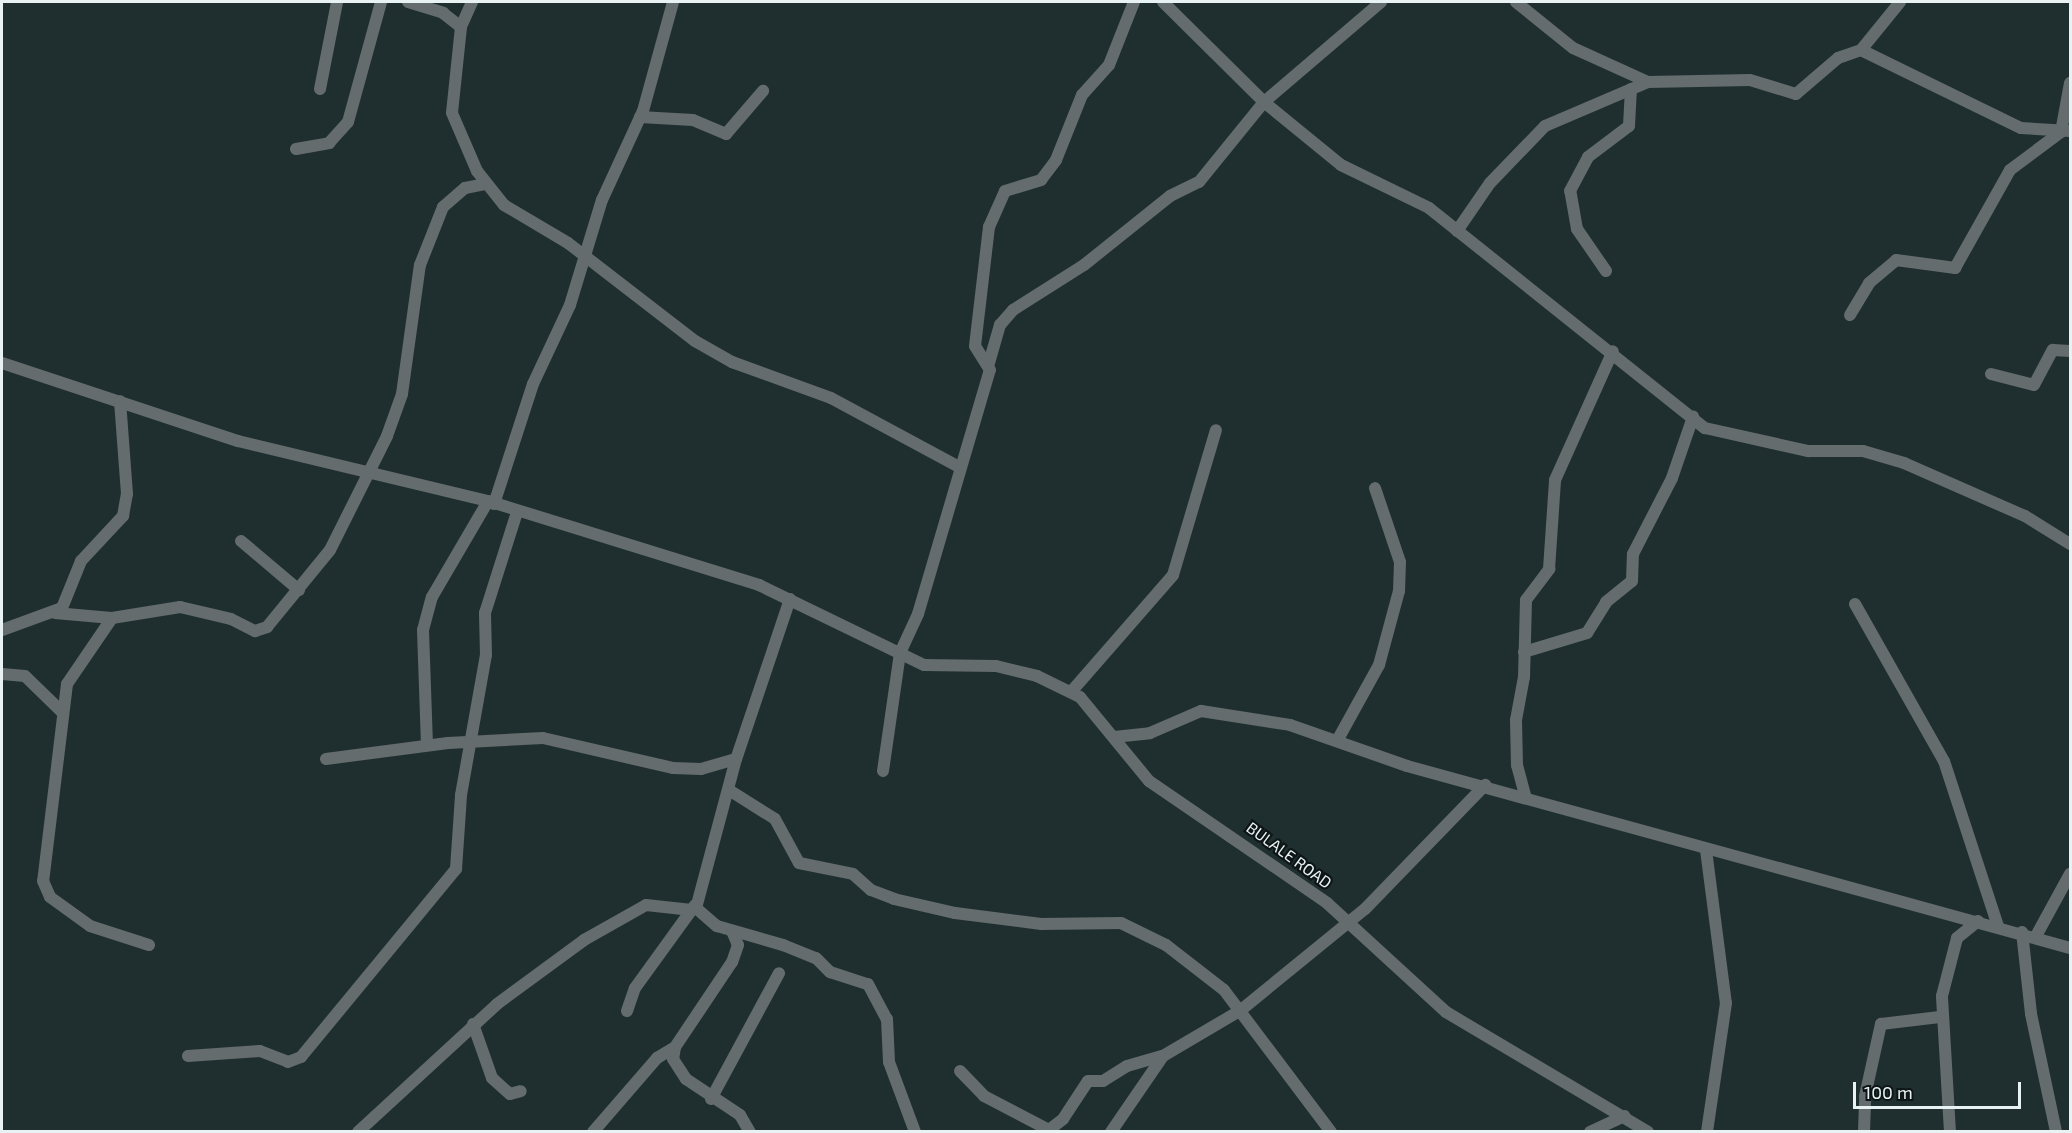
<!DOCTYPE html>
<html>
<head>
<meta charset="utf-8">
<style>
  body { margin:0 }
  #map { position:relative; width:2072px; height:1133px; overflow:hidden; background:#1f2f30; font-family:"Exo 2",sans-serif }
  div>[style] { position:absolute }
  .minor>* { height:12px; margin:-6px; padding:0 6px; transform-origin:6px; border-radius:6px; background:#646c6d }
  span { translate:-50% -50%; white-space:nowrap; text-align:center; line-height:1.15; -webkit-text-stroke:4.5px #0e1516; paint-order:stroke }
  .street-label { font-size:16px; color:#e8f2f3 }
  .frame { position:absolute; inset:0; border:3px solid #e8f2f3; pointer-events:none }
  .scale { position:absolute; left:1853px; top:1082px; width:168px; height:27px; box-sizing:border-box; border:3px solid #e8f2f3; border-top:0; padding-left:8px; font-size:18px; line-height:21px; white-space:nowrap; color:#e8f2f3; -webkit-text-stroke:4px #0e1516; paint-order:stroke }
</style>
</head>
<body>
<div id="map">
  <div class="minor">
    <i style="left:408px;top:2px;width:37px;rotate:17deg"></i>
    <i style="left:443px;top:13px;width:23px;rotate:38deg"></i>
    <i style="left:472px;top:2px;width:27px;rotate:114deg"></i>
    <i style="left:461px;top:27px;width:86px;rotate:96deg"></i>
    <i style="left:452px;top:113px;width:63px;rotate:66.7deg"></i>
    <i style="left:477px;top:171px;width:43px;rotate:51.5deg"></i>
    <i style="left:504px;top:205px;width:74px;rotate:30.7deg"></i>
    <i style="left:568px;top:243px;width:160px;rotate:37.7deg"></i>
    <i style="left:695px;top:341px;width:43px;rotate:29.6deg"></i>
    <i style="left:732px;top:362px;width:105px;rotate:20deg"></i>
    <i style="left:831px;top:398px;width:145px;rotate:28.3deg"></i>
    <i style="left:1163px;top:2px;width:142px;rotate:44.7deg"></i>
    <i style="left:1264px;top:102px;width:99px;rotate:39.3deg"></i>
    <i style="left:1341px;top:165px;width:98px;rotate:26deg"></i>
    <i style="left:1429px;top:208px;width:353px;rotate:38.6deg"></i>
    <i style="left:1705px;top:428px;width:106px;rotate:12.6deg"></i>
    <i style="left:1808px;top:451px;width:55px"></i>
    <i style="left:1863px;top:451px;width:43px;rotate:16.3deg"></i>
    <i style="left:1904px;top:463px;width:132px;rotate:23.7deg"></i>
    <i style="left:2025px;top:516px;width:53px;rotate:31.9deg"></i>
    <i style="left:1516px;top:2px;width:73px;rotate:38.9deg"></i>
    <i style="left:1573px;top:48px;width:82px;rotate:24.4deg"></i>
    <i style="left:1648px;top:82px;width:102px;rotate:-1.1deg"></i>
    <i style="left:1750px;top:80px;width:48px;rotate:16.9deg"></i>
    <i style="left:1796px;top:94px;width:55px;rotate:-40.6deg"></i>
    <i style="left:1838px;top:58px;width:24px;rotate:-19deg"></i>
    <i style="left:1861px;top:50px;width:178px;rotate:26deg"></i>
    <i style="left:2021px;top:128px;width:49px;rotate:3.5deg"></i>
    <i style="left:1861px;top:50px;width:62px;rotate:-50.9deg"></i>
    <i style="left:320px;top:89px;width:89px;rotate:-78.9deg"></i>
    <i style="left:640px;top:117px;width:53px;rotate:3.2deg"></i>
    <i style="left:693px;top:120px;width:36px;rotate:23deg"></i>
    <i style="left:726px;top:134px;width:57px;rotate:-49.3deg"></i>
    <i style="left:296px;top:149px;width:34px;rotate:-10deg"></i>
    <i style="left:329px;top:143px;width:28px;rotate:-48deg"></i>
    <i style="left:348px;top:122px;width:124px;rotate:-74.6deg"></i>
    <i style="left:1457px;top:231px;width:58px;rotate:-55.5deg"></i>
    <i style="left:1490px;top:183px;width:79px;rotate:-46deg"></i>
    <i style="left:1545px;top:126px;width:112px;rotate:-23.1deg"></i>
    <i style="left:1606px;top:271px;width:51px;rotate:-124.6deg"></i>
    <i style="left:1577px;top:229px;width:39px;rotate:-100deg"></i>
    <i style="left:1570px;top:191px;width:38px;rotate:-62deg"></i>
    <i style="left:1588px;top:157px;width:51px;rotate:-37.1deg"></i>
    <i style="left:1629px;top:126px;width:37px;rotate:-87deg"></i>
    <i style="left:1850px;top:315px;width:37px;rotate:-59deg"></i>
    <i style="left:1869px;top:283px;width:35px;rotate:-40deg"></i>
    <i style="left:1896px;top:260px;width:60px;rotate:7.7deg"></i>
    <i style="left:1955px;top:268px;width:112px;rotate:-60.7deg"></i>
    <i style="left:2010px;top:170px;width:64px;rotate:-36.7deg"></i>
    <i style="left:2061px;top:132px;width:50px;rotate:-79.6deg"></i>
    <i style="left:2px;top:363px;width:249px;rotate:18.3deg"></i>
    <i style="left:238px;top:441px;width:257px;rotate:13.5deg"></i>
    <i style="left:488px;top:501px;width:284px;rotate:17.2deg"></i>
    <i style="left:759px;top:585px;width:183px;rotate:25.9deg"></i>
    <i style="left:924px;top:665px;width:72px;rotate:0.8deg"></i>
    <i style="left:996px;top:666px;width:42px;rotate:13.7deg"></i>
    <i style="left:1037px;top:676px;width:48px;rotate:26deg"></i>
    <i style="left:1080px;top:697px;width:109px;rotate:50.6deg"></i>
    <i style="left:1149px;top:781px;width:216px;rotate:34.4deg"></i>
    <i style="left:1327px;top:903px;width:161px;rotate:42.5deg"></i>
    <i style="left:1446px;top:1012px;width:235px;rotate:30.7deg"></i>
    <i style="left:989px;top:363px;width:40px;rotate:-74deg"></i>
    <i style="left:1000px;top:325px;width:20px;rotate:-49deg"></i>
    <i style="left:1013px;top:310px;width:84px;rotate:-32.4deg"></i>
    <i style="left:1084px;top:265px;width:110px;rotate:-38.7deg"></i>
    <i style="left:1170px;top:196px;width:32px;rotate:-26deg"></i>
    <i style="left:1199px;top:182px;width:103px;rotate:-50.9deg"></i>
    <i style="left:1264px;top:102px;width:154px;rotate:-40.5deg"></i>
    <i style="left:1991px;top:374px;width:44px;rotate:14.3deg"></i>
    <i style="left:2034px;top:385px;width:40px;rotate:-62deg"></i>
    <i style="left:2053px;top:350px;width:17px;rotate:3deg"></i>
    <i style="left:494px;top:504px;width:126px;rotate:-72deg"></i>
    <i style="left:533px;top:384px;width:87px;rotate:-64.9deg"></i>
    <i style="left:570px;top:305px;width:110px;rotate:-73.1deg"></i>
    <i style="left:602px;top:200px;width:98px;rotate:-65.3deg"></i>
    <i style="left:643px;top:111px;width:113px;rotate:-74.6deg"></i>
    <i style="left:241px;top:541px;width:76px;rotate:40.2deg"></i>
    <i style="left:790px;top:599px;width:169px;rotate:108.6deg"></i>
    <i style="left:736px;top:759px;width:154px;rotate:105deg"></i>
    <i style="left:696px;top:908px;width:28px;rotate:41deg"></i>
    <i style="left:717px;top:926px;width:69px;rotate:16.1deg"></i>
    <i style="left:783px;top:945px;width:35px;rotate:22deg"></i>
    <i style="left:816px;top:958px;width:20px;rotate:45deg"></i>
    <i style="left:830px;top:972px;width:40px;rotate:18deg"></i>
    <i style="left:868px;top:984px;width:40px;rotate:62deg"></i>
    <i style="left:887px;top:1019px;width:43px;rotate:87.3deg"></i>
    <i style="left:889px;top:1062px;width:75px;rotate:69.6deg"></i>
    <i style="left:1855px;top:604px;width:180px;rotate:60.5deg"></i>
    <i style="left:1944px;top:761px;width:174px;rotate:71.9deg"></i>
    <i style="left:55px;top:613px;width:57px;rotate:5deg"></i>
    <i style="left:112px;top:618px;width:69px;rotate:-9.2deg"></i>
    <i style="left:180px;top:607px;width:52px;rotate:13.2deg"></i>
    <i style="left:231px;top:619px;width:27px;rotate:27deg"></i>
    <i style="left:255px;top:631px;width:13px;rotate:-18deg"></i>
    <i style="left:267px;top:627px;width:99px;rotate:-50.7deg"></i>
    <i style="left:330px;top:550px;width:127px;rotate:-63.4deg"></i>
    <i style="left:387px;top:436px;width:45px;rotate:-70.3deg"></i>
    <i style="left:402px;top:394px;width:130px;rotate:-82.1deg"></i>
    <i style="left:420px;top:265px;width:62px;rotate:-68.4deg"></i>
    <i style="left:443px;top:207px;width:29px;rotate:-41deg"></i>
    <i style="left:465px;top:188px;width:20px;rotate:-11deg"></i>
    <i style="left:112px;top:618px;width:80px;rotate:124.3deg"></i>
    <i style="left:67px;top:684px;width:198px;rotate:96.9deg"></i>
    <i style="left:43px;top:881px;width:17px;rotate:66deg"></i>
    <i style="left:50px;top:897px;width:49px;rotate:35.9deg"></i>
    <i style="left:90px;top:926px;width:62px;rotate:17.9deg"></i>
    <i style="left:2px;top:630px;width:64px;rotate:-20.1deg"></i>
    <i style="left:62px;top:608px;width:51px;rotate:-68deg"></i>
    <i style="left:81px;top:561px;width:62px;rotate:-47deg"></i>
    <i style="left:123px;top:516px;width:22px;rotate:-80deg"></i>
    <i style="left:127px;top:494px;width:93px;rotate:-94.3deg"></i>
    <i style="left:1524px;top:652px;width:66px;rotate:-16.8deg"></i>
    <i style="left:1587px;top:633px;width:36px;rotate:-58deg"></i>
    <i style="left:1606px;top:602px;width:33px;rotate:-39deg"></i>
    <i style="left:1632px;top:581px;width:27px;rotate:-88deg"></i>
    <i style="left:1633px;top:554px;width:85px;rotate:-62.8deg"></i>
    <i style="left:1672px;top:478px;width:65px;rotate:-71deg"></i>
    <i style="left:2px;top:674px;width:23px;rotate:5deg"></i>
    <i style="left:25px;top:676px;width:50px;rotate:44.2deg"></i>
    <i style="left:1071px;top:692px;width:155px;rotate:-48.9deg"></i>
    <i style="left:1173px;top:575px;width:151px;rotate:-73.5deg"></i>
    <i style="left:1114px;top:737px;width:36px;rotate:-6deg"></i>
    <i style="left:1150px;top:733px;width:56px;rotate:-23.3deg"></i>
    <i style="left:1201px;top:711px;width:90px;rotate:8.9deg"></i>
    <i style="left:1290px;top:725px;width:124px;rotate:19.3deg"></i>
    <i style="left:1407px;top:766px;width:688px;rotate:15.35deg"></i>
    <i style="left:1337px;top:741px;width:87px;rotate:-61.1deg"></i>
    <i style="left:1379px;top:665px;width:77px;rotate:-74.9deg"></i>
    <i style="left:1399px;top:591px;width:29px;rotate:-88deg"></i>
    <i style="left:1400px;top:562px;width:78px;rotate:-108.7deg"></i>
    <i style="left:427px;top:745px;width:115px;rotate:-92deg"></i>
    <i style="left:423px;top:630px;width:34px;rotate:-75deg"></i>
    <i style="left:432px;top:597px;width:111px;rotate:-59.7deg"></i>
    <i style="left:326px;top:759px;width:123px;rotate:-7.5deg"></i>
    <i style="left:448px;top:743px;width:95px;rotate:-3deg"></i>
    <i style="left:543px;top:738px;width:133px;rotate:13deg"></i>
    <i style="left:673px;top:768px;width:28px;rotate:2deg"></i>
    <i style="left:701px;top:769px;width:36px;rotate:-16deg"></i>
    <i style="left:883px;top:771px;width:119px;rotate:-81.8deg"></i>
    <i style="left:900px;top:653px;width:43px;rotate:-65.2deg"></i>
    <i style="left:918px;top:614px;width:254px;rotate:-73.6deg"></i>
    <i style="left:990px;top:370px;width:28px;rotate:-122deg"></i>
    <i style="left:975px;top:346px;width:120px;rotate:-83.3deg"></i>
    <i style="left:989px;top:227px;width:39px;rotate:-66deg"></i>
    <i style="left:1005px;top:191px;width:38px;rotate:-17deg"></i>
    <i style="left:1041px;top:180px;width:25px;rotate:-53deg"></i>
    <i style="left:1056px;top:160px;width:70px;rotate:-68.2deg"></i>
    <i style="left:1082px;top:95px;width:40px;rotate:-48deg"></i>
    <i style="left:1109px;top:65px;width:68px;rotate:-68.4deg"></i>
    <i style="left:729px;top:790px;width:54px;rotate:32.2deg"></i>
    <i style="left:775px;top:819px;width:50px;rotate:61.4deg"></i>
    <i style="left:799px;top:863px;width:55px;rotate:11.5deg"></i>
    <i style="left:853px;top:874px;width:24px;rotate:42deg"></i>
    <i style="left:871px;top:890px;width:25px;rotate:21deg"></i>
    <i style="left:894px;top:899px;width:63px;rotate:12.9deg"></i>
    <i style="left:955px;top:913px;width:87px;rotate:7.3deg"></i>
    <i style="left:1041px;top:924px;width:80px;rotate:-0.7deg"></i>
    <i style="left:1121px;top:923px;width:50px;rotate:26.1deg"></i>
    <i style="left:1166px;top:945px;width:73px;rotate:37.8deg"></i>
    <i style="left:1224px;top:990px;width:178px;rotate:53deg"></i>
    <i style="left:1525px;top:795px;width:31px;rotate:-105deg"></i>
    <i style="left:1517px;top:765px;width:45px;rotate:-91.3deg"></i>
    <i style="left:1516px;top:720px;width:44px;rotate:-79.5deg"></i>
    <i style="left:1524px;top:677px;width:77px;rotate:-88.5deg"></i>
    <i style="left:1526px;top:600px;width:39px;rotate:-53deg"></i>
    <i style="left:1549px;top:569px;width:89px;rotate:-86.1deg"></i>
    <i style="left:1555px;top:480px;width:141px;rotate:-65.8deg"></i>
    <i style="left:1706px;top:850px;width:154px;rotate:82.6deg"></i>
    <i style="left:1726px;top:1003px;width:130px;rotate:98.4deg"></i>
    <i style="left:732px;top:931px;width:15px;rotate:67deg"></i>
    <i style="left:738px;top:945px;width:18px;rotate:109deg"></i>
    <i style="left:732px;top:962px;width:102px;rotate:123.8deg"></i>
    <i style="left:675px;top:1047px;width:12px;rotate:99deg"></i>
    <i style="left:673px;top:1059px;width:24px;rotate:57deg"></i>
    <i style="left:686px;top:1079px;width:65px;rotate:33.7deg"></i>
    <i style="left:740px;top:1115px;width:20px;rotate:60deg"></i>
    <i style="left:2022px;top:932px;width:82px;rotate:83.7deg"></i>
    <i style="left:2031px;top:1014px;width:121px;rotate:78deg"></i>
    <i style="left:2036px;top:936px;width:71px;rotate:-61.3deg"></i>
    <i style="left:627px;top:1011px;width:24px;rotate:-71deg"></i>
    <i style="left:635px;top:988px;width:102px;rotate:-54.1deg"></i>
    <i style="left:473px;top:1024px;width:57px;rotate:70.6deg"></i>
    <i style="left:492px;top:1078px;width:24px;rotate:42deg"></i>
    <i style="left:510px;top:1094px;width:11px;rotate:-15deg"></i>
    <i style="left:188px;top:1056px;width:72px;rotate:-4deg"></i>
    <i style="left:260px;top:1051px;width:30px;rotate:21deg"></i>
    <i style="left:288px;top:1062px;width:14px;rotate:-21deg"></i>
    <i style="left:301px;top:1057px;width:244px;rotate:-50.5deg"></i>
    <i style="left:456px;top:869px;width:74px;rotate:-86.1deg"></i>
    <i style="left:461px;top:795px;width:142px;rotate:-79.9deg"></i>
    <i style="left:486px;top:655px;width:42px;rotate:-91.4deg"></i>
    <i style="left:485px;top:613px;width:106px;rotate:-72.4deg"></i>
    <i style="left:960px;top:1071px;width:35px;rotate:46deg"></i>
    <i style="left:984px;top:1096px;width:73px;rotate:27.6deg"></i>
    <i style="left:1049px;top:1130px;width:18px;rotate:-38deg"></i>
    <i style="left:1063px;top:1119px;width:45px;rotate:-56.7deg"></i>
    <i style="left:1088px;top:1081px;width:15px"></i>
    <i style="left:1103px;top:1081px;width:28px;rotate:-32deg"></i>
    <i style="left:1127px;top:1066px;width:36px;rotate:-16deg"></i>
    <i style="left:711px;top:1099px;width:143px;rotate:-61.6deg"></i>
    <i style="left:358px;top:1132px;width:189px;rotate:-42.6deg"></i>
    <i style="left:497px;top:1004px;width:108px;rotate:-36.3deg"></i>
    <i style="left:584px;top:940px;width:71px;rotate:-29.4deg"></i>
    <i style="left:646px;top:905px;width:46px;rotate:6.2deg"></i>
    <i style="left:593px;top:1132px;width:98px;rotate:-49.1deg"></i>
    <i style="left:657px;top:1058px;width:21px;rotate:-31deg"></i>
    <i style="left:1111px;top:1132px;width:92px;rotate:-55.6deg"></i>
    <i style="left:1163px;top:1056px;width:91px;rotate:-30.5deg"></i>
    <i style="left:1241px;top:1010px;width:160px;rotate:-39.2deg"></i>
    <i style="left:1365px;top:909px;width:173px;rotate:-45.9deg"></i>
    <i style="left:1590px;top:1132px;width:38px;rotate:-25deg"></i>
    <i style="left:1864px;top:1132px;width:36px;rotate:-88deg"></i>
    <i style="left:1865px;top:1096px;width:74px;rotate:-77.5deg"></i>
    <i style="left:1881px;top:1024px;width:59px;rotate:-6.8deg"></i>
    <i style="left:1950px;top:1132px;width:136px;rotate:-93.4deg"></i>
    <i style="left:1942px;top:996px;width:60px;rotate:-75.5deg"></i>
    <i style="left:1957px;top:938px;width:27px;rotate:-39deg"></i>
  </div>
  <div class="street-label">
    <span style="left:1289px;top:855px;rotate:36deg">BULALE ROAD</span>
  </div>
  <div class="frame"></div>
  <div class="scale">100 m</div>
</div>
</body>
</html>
